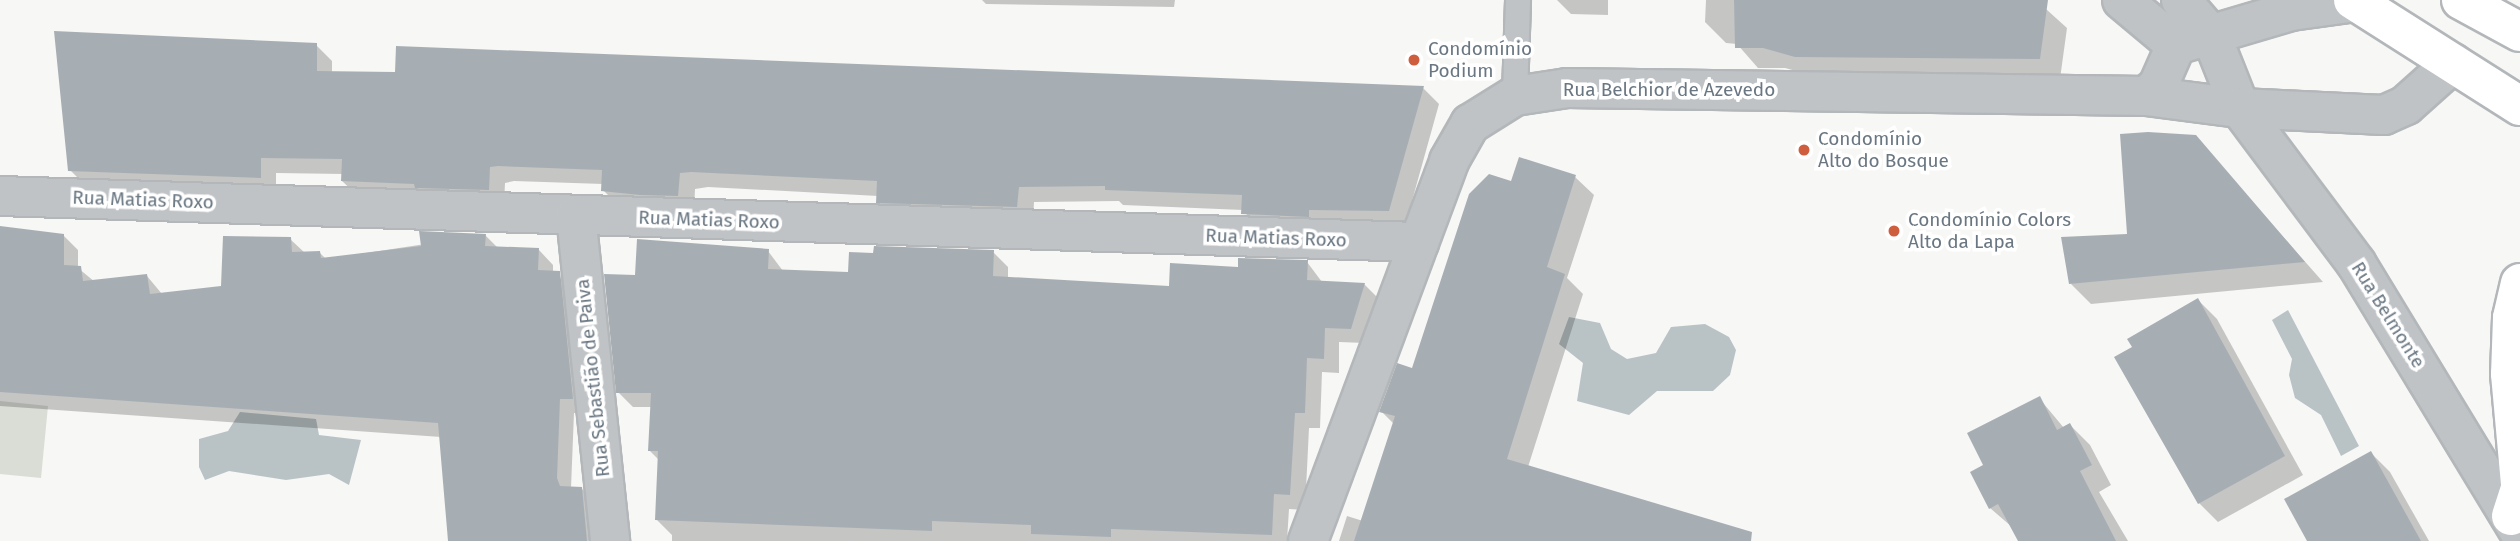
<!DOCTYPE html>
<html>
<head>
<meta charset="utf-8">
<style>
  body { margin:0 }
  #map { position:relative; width:2520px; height:541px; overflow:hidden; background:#f7f7f5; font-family:"Fira Sans",sans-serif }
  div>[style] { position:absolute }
  .green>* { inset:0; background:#d9ddd6 }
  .water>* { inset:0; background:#b9c3c6 }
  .shadow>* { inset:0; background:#0003 }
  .building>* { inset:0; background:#a7aeb3 }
  .roads { filter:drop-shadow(2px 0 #b3b7ba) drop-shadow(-2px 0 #b3b7ba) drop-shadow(0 2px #b3b7ba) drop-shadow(0 -2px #b3b7ba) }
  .service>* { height:24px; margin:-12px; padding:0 12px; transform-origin:12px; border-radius:12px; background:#bfc3c6 }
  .minor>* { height:38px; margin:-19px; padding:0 19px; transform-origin:19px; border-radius:19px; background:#bfc3c6 }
  .tertiary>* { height:38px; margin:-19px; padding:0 19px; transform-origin:19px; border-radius:19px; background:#bfc3c6 }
  .primary>* { height:38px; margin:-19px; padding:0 19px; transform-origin:19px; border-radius:19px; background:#fff }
  .dots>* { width:19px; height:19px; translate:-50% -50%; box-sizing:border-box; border:4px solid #fff; border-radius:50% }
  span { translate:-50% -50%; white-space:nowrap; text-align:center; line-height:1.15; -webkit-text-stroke:7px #fff; paint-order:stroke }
  .poi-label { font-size:19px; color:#6a7782 }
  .left { translate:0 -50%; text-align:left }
  .street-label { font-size:19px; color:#6a7782 }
</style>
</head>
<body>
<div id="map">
  <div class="green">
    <i style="clip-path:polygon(0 401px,48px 406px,41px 478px,0 474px)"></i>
  </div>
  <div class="water">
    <i style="clip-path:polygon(2288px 310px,2359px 446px,2341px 456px,2321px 415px,2295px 398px,2289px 375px,2292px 359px,2272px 320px)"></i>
    <i style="clip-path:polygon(1569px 317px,1600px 323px,1611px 349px,1627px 359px,1656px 353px,1671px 327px,1705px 324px,1729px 337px,1736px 350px,1730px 375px,1713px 391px,1657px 391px,1629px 415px,1577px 401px,1583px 363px,1559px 344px)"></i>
    <i style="clip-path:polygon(240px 412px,316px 419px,319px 435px,361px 440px,349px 485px,329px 474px,286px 480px,229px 471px,205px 480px,199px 467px,199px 439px,228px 431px)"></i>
  </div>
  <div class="shadow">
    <i style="clip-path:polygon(982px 0,1175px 0,1174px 7px,986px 4px)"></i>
    <i style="clip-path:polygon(1557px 0,1608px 0,1608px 15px,1571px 14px)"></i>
    <i style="clip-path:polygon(1706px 0,2036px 0,2067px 28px,2060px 79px,1818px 77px,1785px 68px,1758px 68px,1737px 44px,1726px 43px,1705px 22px)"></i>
    <i style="clip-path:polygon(316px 45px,332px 61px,332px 73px,1423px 88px,1439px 104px,1405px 226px,1259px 230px,1243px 210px,1123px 205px,1119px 201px,1034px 202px,1033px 222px,894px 218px,878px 202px,878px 196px,708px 187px,695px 189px,694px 211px,619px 206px,603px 190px,603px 184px,514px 181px,505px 183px,504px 205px,358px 196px,342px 181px,343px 174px,276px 173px,276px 193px,86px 186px,70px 170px)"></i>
    <i style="clip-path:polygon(2195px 137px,2323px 282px,2091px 304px,2071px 284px,2129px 235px)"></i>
    <i style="clip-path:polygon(1575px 177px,1594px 195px,1567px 278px,1583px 294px,1528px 467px,1721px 541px,1339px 541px,1347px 516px,1363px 521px,1394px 424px,1381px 411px,1413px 370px,1513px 183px)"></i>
    <i style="clip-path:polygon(0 228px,63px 235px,78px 250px,78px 268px,95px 282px,147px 276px,162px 294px,223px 287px,290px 239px,305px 253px,320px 253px,326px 259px,485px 235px,498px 248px,539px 250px,553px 265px,553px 273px,574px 288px,587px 413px,574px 413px,571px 488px,582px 489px,597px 504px,600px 541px,451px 541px,441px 437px,0 406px)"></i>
    <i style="clip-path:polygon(768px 251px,783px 271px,850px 274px,993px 252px,1008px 267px,1008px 279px,1171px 288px,1240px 269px,1307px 262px,1322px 282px,1364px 284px,1379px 299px,1365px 343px,1339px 342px,1339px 373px,1322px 372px,1320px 428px,1309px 428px,1305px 510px,1289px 509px,1287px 541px,672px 541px,672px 535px,657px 520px,659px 460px,649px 450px,652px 407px,633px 407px,618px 392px,637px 277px)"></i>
    <i style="clip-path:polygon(2198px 300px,2217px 319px,2303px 475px,2218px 522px,2199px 503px,2135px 348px)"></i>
    <i style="clip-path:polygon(2039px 398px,2064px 428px,2070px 425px,2090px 445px,2111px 485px,2099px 492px,2128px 541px,2019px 541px,2012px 527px,1990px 508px,1986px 466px)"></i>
    <i style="clip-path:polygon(2371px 453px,2390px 472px,2429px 541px,2309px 541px)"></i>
  </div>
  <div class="building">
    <i style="clip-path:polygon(1734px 0,2048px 0,2040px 59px,1795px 57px,1763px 48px,1735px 48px)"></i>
    <i style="clip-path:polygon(54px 31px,317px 43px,317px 71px,395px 72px,396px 46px,1424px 86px,1389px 211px,1309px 210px,1309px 217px,1241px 214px,1242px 195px,1105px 190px,1105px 186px,1019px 187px,1017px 207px,876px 203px,877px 181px,691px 172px,680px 173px,678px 196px,640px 195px,601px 191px,602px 170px,498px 166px,490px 167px,489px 190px,415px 188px,414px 184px,341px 181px,342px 159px,261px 158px,261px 178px,68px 171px)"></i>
    <i style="clip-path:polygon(2148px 132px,2196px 135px,2305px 262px,2069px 284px,2061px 237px,2127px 234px,2120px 134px)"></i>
    <i style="clip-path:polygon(1519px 157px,1576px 175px,1547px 267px,1565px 274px,1507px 459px,1752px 532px,1751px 541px,1354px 541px,1395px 416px,1379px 412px,1397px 363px,1412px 368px,1469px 194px,1489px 174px,1511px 181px)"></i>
    <i style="clip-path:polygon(0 226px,64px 234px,64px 265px,81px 266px,83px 281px,147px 274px,150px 294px,221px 286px,223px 236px,291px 237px,292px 252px,320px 251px,321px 258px,421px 246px,419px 231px,486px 234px,485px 246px,539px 248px,538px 270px,560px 271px,573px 399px,560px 399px,557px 478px,560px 486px,582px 487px,587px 541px,448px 541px,438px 423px,0 392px)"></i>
    <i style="clip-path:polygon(637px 239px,769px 249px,768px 269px,848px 272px,849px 252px,873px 253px,874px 246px,994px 250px,993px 276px,1169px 286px,1170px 263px,1238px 267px,1238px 258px,1308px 260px,1307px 280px,1365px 283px,1351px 329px,1325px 328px,1324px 359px,1307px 358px,1305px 413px,1295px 413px,1290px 495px,1274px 494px,1272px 535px,1111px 529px,1111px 537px,1031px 534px,1031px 525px,932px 521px,932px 531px,655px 520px,658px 451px,648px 451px,651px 393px,616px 393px,604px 274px,635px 275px)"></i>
    <i style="clip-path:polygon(2198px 298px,2285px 456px,2198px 504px,2114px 357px,2132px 347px,2127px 339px)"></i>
    <i style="clip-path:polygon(2040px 396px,2057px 430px,2070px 423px,2092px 465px,2080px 471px,2116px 541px,2018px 541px,1998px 504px,1989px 509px,1970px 472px,1983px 465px,1967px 433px)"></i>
    <i style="clip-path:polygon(2371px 451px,2421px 541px,2307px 541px,2284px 499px)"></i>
  </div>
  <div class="roads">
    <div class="service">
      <i style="left:1515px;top:96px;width:96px;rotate:-88.2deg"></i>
    </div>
    <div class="minor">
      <i style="left:2122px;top:0;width:70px;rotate:39.8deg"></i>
      <i style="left:2181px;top:0;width:46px;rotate:49.4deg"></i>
      <i style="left:2211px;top:35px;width:79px;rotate:68.3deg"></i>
      <i style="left:2240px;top:108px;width:144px;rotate:2.8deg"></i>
      <i style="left:2384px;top:115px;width:24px;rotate:-24deg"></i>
      <i style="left:2406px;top:105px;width:63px;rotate:-41.8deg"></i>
      <i style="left:2176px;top:45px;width:120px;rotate:-16.5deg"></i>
      <i style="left:2291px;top:11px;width:66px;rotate:-7.9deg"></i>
      <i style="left:2146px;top:96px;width:16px;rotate:-40deg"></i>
      <i style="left:2158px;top:86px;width:45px;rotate:-66.3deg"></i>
      <i style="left:0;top:196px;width:1420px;rotate:1.86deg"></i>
      <i style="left:576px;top:216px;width:327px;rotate:84deg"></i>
    </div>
    <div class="tertiary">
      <i style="left:1308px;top:541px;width:405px;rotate:-69.6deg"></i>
      <i style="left:1449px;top:161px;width:43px;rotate:-60.4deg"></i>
      <i style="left:1470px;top:124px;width:53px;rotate:-31.9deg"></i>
      <i style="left:1515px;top:96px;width:53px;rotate:-8.7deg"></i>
      <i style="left:1567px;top:88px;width:579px;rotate:0.79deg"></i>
      <i style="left:2146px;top:96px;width:95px;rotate:7.3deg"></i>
      <i style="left:2240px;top:108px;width:194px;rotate:53.2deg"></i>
      <i style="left:2356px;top:263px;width:316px;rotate:58.7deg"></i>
    </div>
    <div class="primary">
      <i style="left:2353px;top:0;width:198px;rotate:32.4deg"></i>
      <i style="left:2461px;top:0;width:67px;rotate:28.5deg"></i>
      <i style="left:2520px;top:283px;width:36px;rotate:103deg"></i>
      <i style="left:2512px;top:318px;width:56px;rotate:92deg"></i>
      <i style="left:2510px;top:374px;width:109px;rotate:84.8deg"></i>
      <i style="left:2511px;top:516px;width:29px;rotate:-72deg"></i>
    </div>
  </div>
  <div class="dots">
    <i style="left:1414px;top:60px;background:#ce5e3e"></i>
    <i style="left:1804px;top:150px;background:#ce5e3e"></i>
    <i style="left:1894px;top:231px;background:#ce5e3e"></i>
  </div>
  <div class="poi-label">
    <span class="left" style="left:1428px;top:60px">Condomínio<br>Podium</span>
    <span class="left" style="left:1818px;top:150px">Condomínio<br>Alto do Bosque</span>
    <span class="left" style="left:1908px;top:231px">Condomínio Colors<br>Alto da Lapa</span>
  </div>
  <div class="street-label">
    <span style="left:1669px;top:90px">Rua Belchior de Azevedo</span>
    <span style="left:143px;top:200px;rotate:2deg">Rua Matias Roxo</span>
    <span style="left:709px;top:220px;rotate:2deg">Rua Matias Roxo</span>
    <span style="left:1276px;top:238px;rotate:2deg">Rua Matias Roxo</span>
    <span style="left:2388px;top:315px;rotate:58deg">Rua Belmonte</span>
    <span style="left:593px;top:378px;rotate:-96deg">Rua Sebastião de Paiva</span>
  </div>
</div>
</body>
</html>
